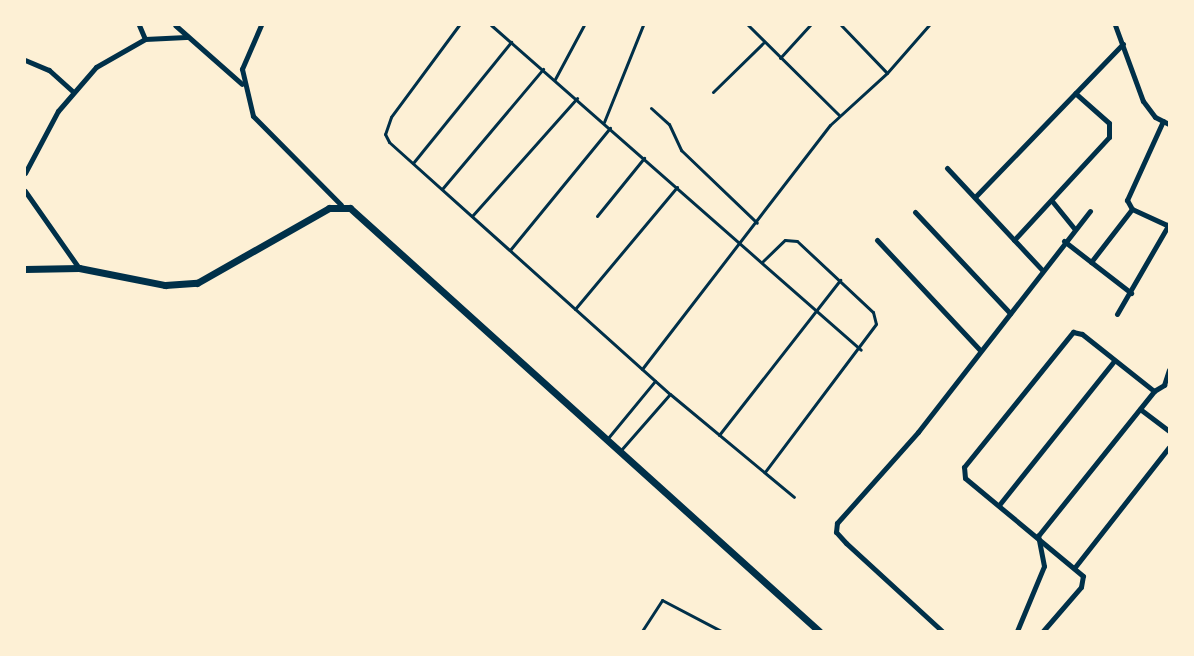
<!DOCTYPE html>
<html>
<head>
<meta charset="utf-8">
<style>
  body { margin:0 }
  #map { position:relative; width:1194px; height:656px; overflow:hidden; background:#fdf0d5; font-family:"DejaVu Sans",sans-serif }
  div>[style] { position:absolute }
  .service>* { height:3px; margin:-1.5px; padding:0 1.5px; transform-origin:1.5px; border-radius:1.5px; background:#003049 }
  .minor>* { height:5px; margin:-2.5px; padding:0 2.5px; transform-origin:2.5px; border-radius:2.5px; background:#003049 }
  .tertiary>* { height:7px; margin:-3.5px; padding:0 3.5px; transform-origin:3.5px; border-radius:3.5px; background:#003049 }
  span { translate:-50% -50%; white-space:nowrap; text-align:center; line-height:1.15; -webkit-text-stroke:5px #fdf0d5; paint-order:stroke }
  .frame { position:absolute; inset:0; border:26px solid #fdf0d5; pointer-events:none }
</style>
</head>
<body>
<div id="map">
  <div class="service">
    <i style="left:459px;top:25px;width:114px;rotate:126.5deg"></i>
    <i style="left:391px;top:117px;width:18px;rotate:109deg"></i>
    <i style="left:385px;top:134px;width:9px;rotate:63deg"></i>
    <i style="left:389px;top:142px;width:377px;rotate:41.9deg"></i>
    <i style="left:670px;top:394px;width:161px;rotate:39.7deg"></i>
    <i style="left:491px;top:25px;width:492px;rotate:41.3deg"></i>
    <i style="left:748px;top:25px;width:128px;rotate:44.7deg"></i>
    <i style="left:841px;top:25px;width:66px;rotate:46.2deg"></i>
    <i style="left:780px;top:58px;width:45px;rotate:-47.7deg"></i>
    <i style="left:555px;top:79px;width:61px;rotate:-61.8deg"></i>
    <i style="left:713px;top:92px;width:70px;rotate:-44.4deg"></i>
    <i style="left:651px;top:108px;width:24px;rotate:42deg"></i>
    <i style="left:669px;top:124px;width:29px;rotate:65deg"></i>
    <i style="left:681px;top:150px;width:105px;rotate:43.8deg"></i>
    <i style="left:604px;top:122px;width:105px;rotate:-68.1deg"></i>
    <i style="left:413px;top:163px;width:156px;rotate:-51deg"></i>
    <i style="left:442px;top:189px;width:157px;rotate:-49.9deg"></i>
    <i style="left:472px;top:216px;width:158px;rotate:-48.3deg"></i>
    <i style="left:597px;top:216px;width:75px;rotate:-51deg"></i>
    <i style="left:510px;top:250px;width:158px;rotate:-50.7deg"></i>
    <i style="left:763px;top:261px;width:30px;rotate:-44deg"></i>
    <i style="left:785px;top:240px;width:12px;rotate:5deg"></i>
    <i style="left:797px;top:241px;width:104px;rotate:43.1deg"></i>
    <i style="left:873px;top:312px;width:12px;rotate:76deg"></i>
    <i style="left:876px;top:324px;width:185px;rotate:126.9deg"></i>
    <i style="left:575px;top:309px;width:159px;rotate:-50.1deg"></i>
    <i style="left:642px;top:369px;width:308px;rotate:-52.4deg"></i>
    <i style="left:830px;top:125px;width:77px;rotate:-42.4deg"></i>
    <i style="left:887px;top:73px;width:64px;rotate:-48.8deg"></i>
    <i style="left:719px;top:435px;width:197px;rotate:-52deg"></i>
    <i style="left:608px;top:438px;width:74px;rotate:-50.5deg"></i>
    <i style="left:621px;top:450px;width:74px;rotate:-48.8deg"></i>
    <i style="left:642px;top:631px;width:37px;rotate:-57deg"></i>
    <i style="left:662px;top:600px;width:67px;rotate:27.7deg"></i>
  </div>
  <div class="minor">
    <i style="left:139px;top:25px;width:15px;rotate:67deg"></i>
    <i style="left:175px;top:25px;width:89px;rotate:41.4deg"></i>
    <i style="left:261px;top:25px;width:48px;rotate:113.4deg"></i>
    <i style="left:242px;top:69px;width:48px;rotate:76.8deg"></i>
    <i style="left:253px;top:116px;width:125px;rotate:45.3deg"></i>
    <i style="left:1115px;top:25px;width:81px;rotate:69.8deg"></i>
    <i style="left:1143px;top:101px;width:20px;rotate:53deg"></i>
    <i style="left:1155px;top:117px;width:16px;rotate:27deg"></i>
    <i style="left:25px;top:60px;width:26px;rotate:23deg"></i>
    <i style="left:49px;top:70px;width:31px;rotate:42deg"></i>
    <i style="left:1163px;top:121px;width:87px;rotate:114.5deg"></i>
    <i style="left:1127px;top:200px;width:10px;rotate:61deg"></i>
    <i style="left:1132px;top:209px;width:41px;rotate:24.7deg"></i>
    <i style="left:947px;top:168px;width:139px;rotate:47deg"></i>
    <i style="left:25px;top:173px;width:70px;rotate:-62deg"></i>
    <i style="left:58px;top:111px;width:58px;rotate:-49.2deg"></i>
    <i style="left:96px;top:67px;width:56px;rotate:-29.7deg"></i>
    <i style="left:145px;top:39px;width:41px;rotate:-2.8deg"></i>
    <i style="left:25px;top:191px;width:94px;rotate:55deg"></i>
    <i style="left:975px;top:197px;width:213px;rotate:-46deg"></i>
    <i style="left:1052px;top:201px;width:36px;rotate:51deg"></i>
    <i style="left:915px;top:212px;width:139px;rotate:46.8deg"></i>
    <i style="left:877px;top:240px;width:151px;rotate:46.9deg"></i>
    <i style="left:1014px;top:240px;width:140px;rotate:-47.3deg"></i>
    <i style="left:1109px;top:137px;width:14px;rotate:-90deg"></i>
    <i style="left:1109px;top:123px;width:45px;rotate:-138.6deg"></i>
    <i style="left:1064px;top:241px;width:85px;rotate:37.8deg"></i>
    <i style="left:1091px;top:262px;width:67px;rotate:-52.3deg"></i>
    <i style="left:1117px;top:314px;width:104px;rotate:-60deg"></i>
    <i style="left:1140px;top:409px;width:36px;rotate:37deg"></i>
    <i style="left:999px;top:505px;width:184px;rotate:-51.4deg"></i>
    <i style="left:1075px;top:567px;width:152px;rotate:-51.9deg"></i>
    <i style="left:942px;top:631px;width:130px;rotate:-137.5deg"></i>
    <i style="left:846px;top:543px;width:15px;rotate:-132deg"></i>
    <i style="left:836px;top:532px;width:9px;rotate:-84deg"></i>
    <i style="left:837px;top:523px;width:122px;rotate:-48.3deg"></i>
    <i style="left:918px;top:432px;width:280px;rotate:-52.1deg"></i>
    <i style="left:1017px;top:631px;width:70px;rotate:-67.4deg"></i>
    <i style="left:1044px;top:566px;width:31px;rotate:-101deg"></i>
    <i style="left:1038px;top:536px;width:186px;rotate:-51.3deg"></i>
    <i style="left:1043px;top:631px;width:58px;rotate:-49.2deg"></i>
    <i style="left:1081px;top:587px;width:11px;rotate:-80deg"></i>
    <i style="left:1083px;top:576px;width:153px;rotate:-140.3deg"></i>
    <i style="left:965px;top:478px;width:11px;rotate:-95deg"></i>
    <i style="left:964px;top:467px;width:174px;rotate:-51.1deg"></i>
    <i style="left:1073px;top:332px;width:9px;rotate:13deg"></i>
    <i style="left:1082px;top:334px;width:92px;rotate:38.4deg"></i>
    <i style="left:1154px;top:391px;width:12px;rotate:-31deg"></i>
    <i style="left:1164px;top:385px;width:16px;rotate:-72deg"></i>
  </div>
  <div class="tertiary">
    <i style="left:25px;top:269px;width:54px;rotate:-1.1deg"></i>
    <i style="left:79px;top:268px;width:88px;rotate:11.2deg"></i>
    <i style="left:165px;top:285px;width:32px;rotate:-4deg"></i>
    <i style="left:197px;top:283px;width:152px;rotate:-29.6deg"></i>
    <i style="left:329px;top:208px;width:21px"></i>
    <i style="left:350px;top:208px;width:632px;rotate:42.05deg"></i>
  </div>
  <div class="frame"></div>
</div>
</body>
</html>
